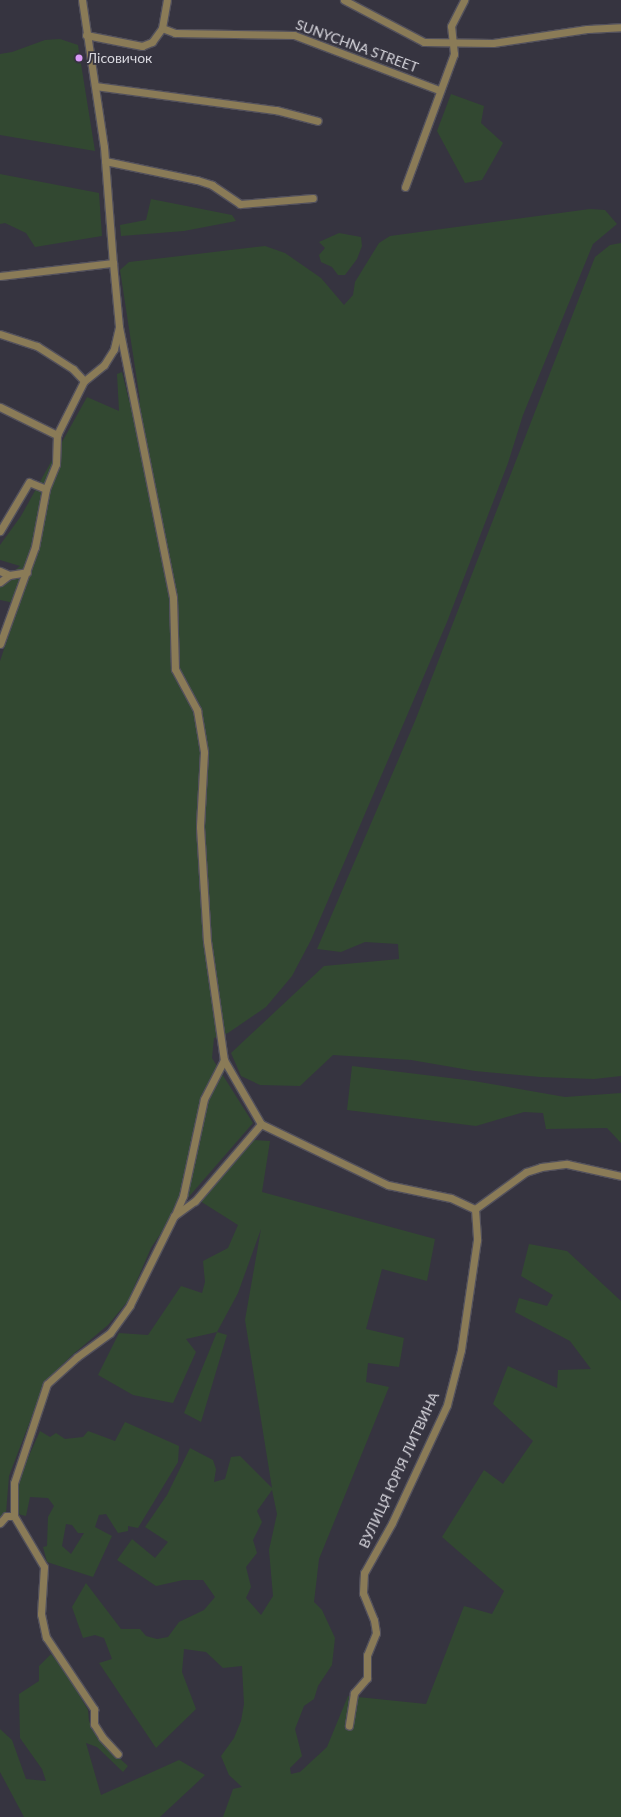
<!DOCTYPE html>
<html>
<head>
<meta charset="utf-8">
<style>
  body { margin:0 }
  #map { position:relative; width:621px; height:1817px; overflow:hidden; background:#363440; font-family:Lato,sans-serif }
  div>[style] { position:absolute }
  .green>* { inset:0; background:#324831 }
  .roads { filter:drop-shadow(1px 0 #53515c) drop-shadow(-1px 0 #53515c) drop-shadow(0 1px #53515c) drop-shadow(0 -1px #53515c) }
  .minor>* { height:7px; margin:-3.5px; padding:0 3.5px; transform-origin:3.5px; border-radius:3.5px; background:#8a7b57 }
  .dots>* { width:11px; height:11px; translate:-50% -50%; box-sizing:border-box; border:2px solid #363440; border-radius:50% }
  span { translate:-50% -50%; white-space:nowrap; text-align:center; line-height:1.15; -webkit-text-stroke:3.5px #363440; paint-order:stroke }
  .street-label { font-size:14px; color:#d8d7de }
  .poi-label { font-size:14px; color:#d8d7de }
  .left { translate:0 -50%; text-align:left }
</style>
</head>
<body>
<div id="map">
  <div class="green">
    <i style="clip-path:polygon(60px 39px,78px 45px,95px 151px,0 135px,0 54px,12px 52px,45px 40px)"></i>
    <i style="clip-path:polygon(451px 94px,484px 106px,481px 123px,503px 143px,482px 180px,465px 183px,437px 131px)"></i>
    <i style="clip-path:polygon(0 174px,99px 193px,102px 236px,35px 247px,26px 233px,5px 223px,0 224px)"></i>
    <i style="clip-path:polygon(151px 199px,232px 215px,236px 221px,184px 231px,121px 236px,120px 225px,146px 220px)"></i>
    <i style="clip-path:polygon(590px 209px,605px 210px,617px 224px,593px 244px,523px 415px,508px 463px,447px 622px,311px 940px,292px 976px,266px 1007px,228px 1033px,214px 1038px,212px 1058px,253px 1123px,173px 1215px,151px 1248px,128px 1301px,108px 1325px,71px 1356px,45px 1382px,9px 1476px,6px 1513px,0 1520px,0 661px,19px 604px,0 600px,0 583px,20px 566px,0 560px,0 545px,21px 516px,87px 397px,119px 411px,117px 374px,122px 372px,129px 401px,140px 400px,120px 270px,129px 262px,265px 246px,285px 253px,321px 278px,344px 305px,353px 295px,355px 282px,379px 243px,390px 236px)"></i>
    <i style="clip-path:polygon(339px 233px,361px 237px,362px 246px,357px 259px,345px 275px,338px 275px,332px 267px,321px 262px,319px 255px,325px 248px,319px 242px)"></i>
    <i style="clip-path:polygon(621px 243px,621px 1076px,594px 1079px,540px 1077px,475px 1071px,411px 1060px,333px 1055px,300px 1086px,260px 1085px,241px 1076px,231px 1053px,324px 966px,399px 959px,398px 944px,365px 942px,341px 952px,317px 949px,415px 721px,595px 257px,610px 245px)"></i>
    <i style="clip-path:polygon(352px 1066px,474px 1081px,565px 1097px,621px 1093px,621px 1143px,607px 1128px,546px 1129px,543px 1113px,524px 1112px,476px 1126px,347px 1110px)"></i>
    <i style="clip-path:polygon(evenodd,252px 1140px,270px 1141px,262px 1192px,435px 1239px,427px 1281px,382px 1269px,366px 1329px,404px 1338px,399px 1367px,368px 1363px,366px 1382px,389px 1387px,319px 1559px,314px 1602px,322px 1610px,335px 1638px,332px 1665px,318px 1686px,314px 1699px,304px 1706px,295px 1729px,302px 1756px,290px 1768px,291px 1774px,300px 1772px,327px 1747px,348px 1696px,426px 1704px,464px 1606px,492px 1614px,504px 1591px,442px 1537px,484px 1470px,503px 1484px,533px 1441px,493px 1404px,508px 1366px,557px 1388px,558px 1370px,591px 1369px,570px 1341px,515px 1312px,519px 1298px,547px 1306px,553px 1295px,521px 1276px,529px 1244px,567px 1251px,621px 1301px,621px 1817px,223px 1817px,233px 1789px,242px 1787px,229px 1775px,221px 1756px,234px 1738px,241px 1721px,244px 1704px,242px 1666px,223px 1668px,206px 1652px,184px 1649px,182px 1672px,196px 1709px,156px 1748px,99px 1663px,112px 1659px,104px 1638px,95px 1635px,83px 1638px,72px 1607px,86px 1583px,121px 1629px,140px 1629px,146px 1636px,157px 1639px,168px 1637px,179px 1622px,204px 1610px,215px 1597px,203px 1580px,183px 1580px,156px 1586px,117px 1560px,132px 1539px,155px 1558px,168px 1542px,145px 1527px,167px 1495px,190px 1448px,213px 1460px,216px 1469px,214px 1482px,225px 1479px,231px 1457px,240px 1456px,272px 1488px,245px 1320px,261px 1229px,238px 1293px,217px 1332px,227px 1335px,201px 1422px,184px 1413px,217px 1332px,186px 1339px,196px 1352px,173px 1403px,133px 1395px,98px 1375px,119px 1333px,148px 1335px,181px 1286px,202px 1293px,205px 1282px,203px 1261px,228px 1248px,238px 1225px,200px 1201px,252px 1140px,272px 1490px,277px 1514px,269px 1550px,273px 1596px,261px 1615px,246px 1598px,251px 1587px,246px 1567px,257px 1553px,253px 1540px,262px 1522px,257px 1511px,272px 1490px)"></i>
    <i style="clip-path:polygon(evenodd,125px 1422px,179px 1446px,178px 1462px,138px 1528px,128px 1526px,128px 1531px,118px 1533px,106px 1514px,99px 1515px,95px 1527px,112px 1536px,93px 1577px,47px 1562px,43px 1547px,47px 1546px,48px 1517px,54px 1506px,48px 1498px,30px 1497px,26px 1516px,18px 1514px,19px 1478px,40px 1431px,50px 1437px,56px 1433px,65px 1439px,83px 1437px,88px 1431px,115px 1441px,125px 1422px,66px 1524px,72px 1525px,78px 1533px,84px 1533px,71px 1554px,62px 1546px,66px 1524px)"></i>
    <i style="clip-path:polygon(51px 1654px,65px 1671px,88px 1710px,89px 1721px,99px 1740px,128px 1766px,123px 1772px,97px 1747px,86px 1743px,101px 1795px,179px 1760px,205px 1775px,160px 1817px,24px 1817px,0 1772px,0 1729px,12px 1740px,26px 1779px,46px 1781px,42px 1769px,20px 1738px,19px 1694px,39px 1681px,39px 1666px)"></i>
  </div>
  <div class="roads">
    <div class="minor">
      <i style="left:82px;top:0;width:149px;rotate:81.5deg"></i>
      <i style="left:104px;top:147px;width:116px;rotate:85.6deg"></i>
      <i style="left:344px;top:0;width:90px;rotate:27.7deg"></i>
      <i style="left:424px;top:42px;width:69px;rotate:0.8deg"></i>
      <i style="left:493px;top:43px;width:95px;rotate:-8.5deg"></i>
      <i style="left:587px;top:29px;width:34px;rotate:-3deg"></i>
      <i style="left:162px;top:28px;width:14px;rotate:21deg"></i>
      <i style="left:175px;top:33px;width:119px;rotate:1deg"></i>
      <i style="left:294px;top:35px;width:155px;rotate:20.8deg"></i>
      <i style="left:86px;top:35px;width:57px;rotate:11.1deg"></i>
      <i style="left:142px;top:46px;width:11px;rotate:-22deg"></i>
      <i style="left:152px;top:42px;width:17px;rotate:-54deg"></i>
      <i style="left:162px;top:28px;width:28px;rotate:-80deg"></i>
      <i style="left:95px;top:86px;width:183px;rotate:7.6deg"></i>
      <i style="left:276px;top:110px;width:43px;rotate:14.7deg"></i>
      <i style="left:105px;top:161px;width:94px;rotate:11.7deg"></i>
      <i style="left:197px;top:180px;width:16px;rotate:18deg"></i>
      <i style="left:212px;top:185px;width:34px;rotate:34deg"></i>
      <i style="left:240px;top:204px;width:73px;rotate:-4.7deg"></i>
      <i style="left:405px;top:187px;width:142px;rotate:-69.8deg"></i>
      <i style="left:454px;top:54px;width:28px;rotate:-96deg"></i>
      <i style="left:451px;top:26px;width:29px;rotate:-63deg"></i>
      <i style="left:0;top:276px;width:114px;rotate:-6.6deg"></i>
      <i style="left:113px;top:263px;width:64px;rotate:84.6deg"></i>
      <i style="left:119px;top:327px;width:23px;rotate:103deg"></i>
      <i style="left:114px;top:349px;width:19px;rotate:122deg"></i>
      <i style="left:104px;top:365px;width:26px;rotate:141deg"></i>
      <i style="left:84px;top:381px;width:60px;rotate:116.6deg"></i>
      <i style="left:57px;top:435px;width:29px;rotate:92deg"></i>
      <i style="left:56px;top:464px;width:27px;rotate:112deg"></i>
      <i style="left:46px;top:489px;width:18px;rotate:-158deg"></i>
      <i style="left:29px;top:482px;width:57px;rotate:120.6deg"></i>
      <i style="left:119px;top:327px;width:276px;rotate:78.7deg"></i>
      <i style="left:173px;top:598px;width:71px;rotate:88.4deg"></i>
      <i style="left:175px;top:669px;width:47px;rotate:61.8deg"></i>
      <i style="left:197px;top:710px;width:43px;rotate:80.5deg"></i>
      <i style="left:204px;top:752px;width:75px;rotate:93.1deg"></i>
      <i style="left:200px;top:827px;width:114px;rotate:86.5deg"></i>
      <i style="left:207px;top:941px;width:120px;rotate:81.9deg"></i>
      <i style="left:224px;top:1060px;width:74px;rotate:60deg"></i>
      <i style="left:0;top:334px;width:39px;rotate:18deg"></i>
      <i style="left:37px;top:346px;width:43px;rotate:32.6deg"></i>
      <i style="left:73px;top:369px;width:16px;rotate:47deg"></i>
      <i style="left:0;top:407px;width:64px;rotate:26.2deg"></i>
      <i style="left:0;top:571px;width:10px;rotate:24deg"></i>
      <i style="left:0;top:582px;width:11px;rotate:-38deg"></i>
      <i style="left:9px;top:575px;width:18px;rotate:-9deg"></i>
      <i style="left:0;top:644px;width:103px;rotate:-70.2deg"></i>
      <i style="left:35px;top:547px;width:59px;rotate:-79.3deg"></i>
      <i style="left:261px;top:1124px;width:141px;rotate:25.7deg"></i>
      <i style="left:388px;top:1185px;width:64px;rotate:11.7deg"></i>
      <i style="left:451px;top:1198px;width:26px;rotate:25deg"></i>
      <i style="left:475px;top:1209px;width:31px;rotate:86deg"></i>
      <i style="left:477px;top:1240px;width:111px;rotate:98.3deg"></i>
      <i style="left:461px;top:1350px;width:57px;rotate:104.3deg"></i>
      <i style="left:447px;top:1405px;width:130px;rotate:115deg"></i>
      <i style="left:392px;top:1523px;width:57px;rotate:119.2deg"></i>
      <i style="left:364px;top:1573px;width:20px;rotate:93deg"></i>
      <i style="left:363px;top:1593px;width:29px;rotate:68deg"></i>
      <i style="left:374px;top:1620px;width:13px;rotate:81deg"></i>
      <i style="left:376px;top:1633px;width:24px;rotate:112deg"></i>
      <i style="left:367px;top:1655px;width:23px;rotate:90deg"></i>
      <i style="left:367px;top:1678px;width:20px;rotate:131deg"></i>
      <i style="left:354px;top:1693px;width:33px;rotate:99deg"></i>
      <i style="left:475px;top:1209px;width:63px;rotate:-36deg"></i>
      <i style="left:526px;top:1172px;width:16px;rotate:-18deg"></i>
      <i style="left:541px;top:1167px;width:26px;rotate:-7deg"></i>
      <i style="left:567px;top:1164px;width:55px;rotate:12.5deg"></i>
      <i style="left:175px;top:1215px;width:21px;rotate:-67deg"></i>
      <i style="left:183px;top:1196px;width:99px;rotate:-77.8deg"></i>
      <i style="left:204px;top:1099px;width:44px;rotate:-62.9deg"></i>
      <i style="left:14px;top:1516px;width:59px;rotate:59.5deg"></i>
      <i style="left:44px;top:1567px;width:47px;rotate:93.7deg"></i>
      <i style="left:41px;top:1614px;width:24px;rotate:78deg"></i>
      <i style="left:46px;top:1637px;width:87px;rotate:56.3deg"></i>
      <i style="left:94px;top:1709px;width:15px;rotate:90deg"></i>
      <i style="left:94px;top:1724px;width:15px;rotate:58deg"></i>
      <i style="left:102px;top:1737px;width:23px;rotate:47deg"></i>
      <i style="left:0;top:1523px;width:9px;rotate:-49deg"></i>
      <i style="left:6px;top:1516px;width:8px"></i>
      <i style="left:14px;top:1516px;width:33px;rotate:-90deg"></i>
      <i style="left:14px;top:1483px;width:104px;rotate:-71.6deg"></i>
      <i style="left:47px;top:1384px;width:40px;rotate:-42deg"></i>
      <i style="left:77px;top:1357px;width:41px;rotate:-36deg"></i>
      <i style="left:110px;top:1333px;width:34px;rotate:-54deg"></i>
      <i style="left:130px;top:1305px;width:99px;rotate:-63.7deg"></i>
      <i style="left:174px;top:1216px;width:26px;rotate:-36deg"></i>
      <i style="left:195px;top:1201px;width:101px;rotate:-49.4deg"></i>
    </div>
  </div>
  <div class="dots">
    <i style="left:79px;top:58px;background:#d99af7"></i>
  </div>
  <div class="street-label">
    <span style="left:357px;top:46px;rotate:20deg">SUNYCHNA STREET</span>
    <span style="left:399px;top:1470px;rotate:-65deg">ВУЛИЦЯ ЮРІЯ ЛИТВИНА</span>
  </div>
  <div class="poi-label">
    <span class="left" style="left:87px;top:58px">Лісовичок</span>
  </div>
</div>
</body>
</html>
